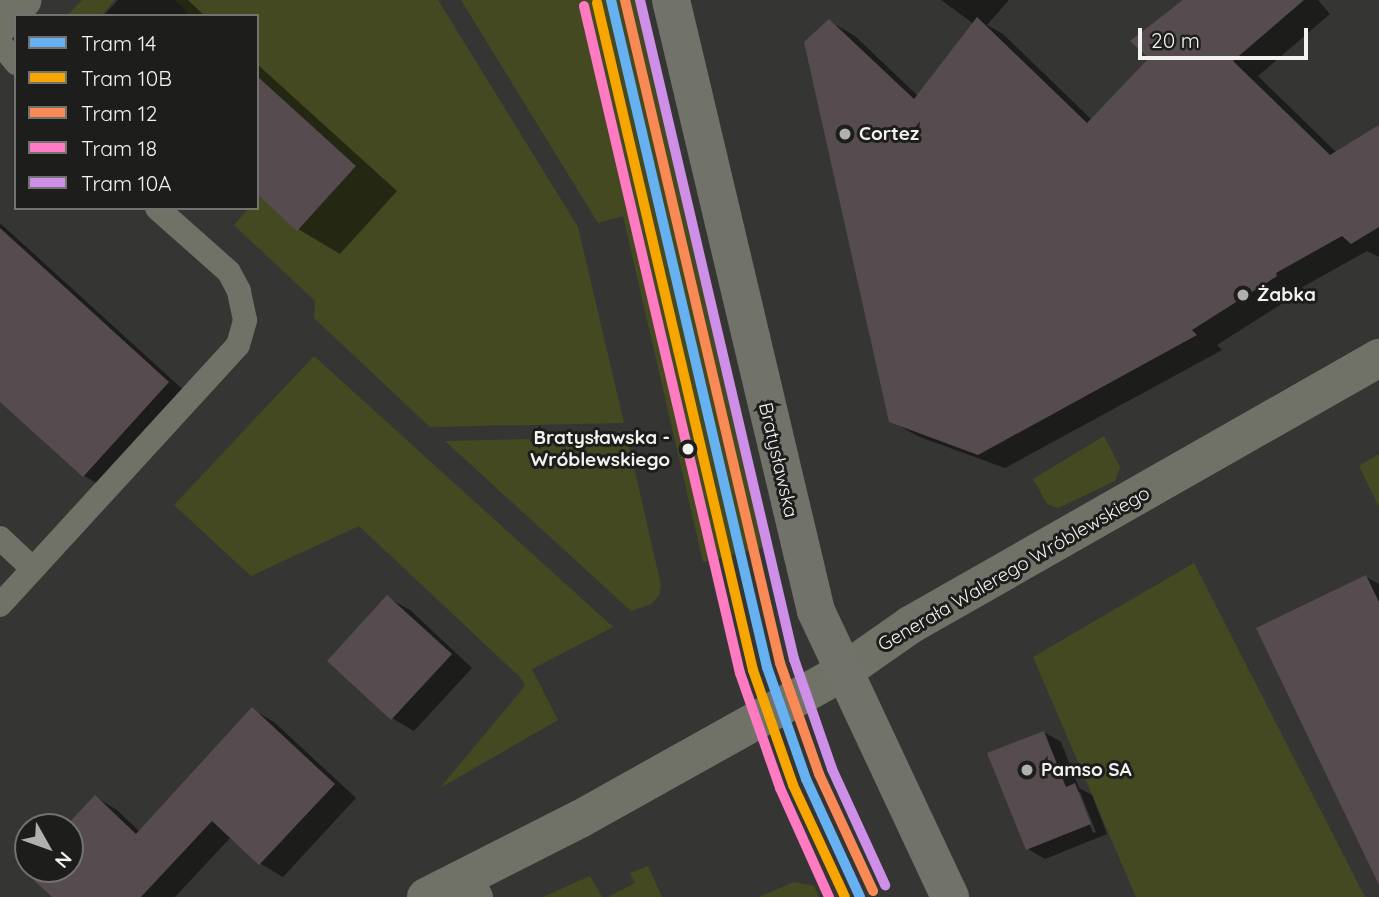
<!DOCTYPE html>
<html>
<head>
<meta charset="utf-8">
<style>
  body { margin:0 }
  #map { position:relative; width:1379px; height:897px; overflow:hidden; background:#353633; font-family:Quicksand,sans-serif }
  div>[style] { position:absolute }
  .green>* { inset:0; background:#454922 }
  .shadow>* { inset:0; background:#0007 }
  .building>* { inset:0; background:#564c50 }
  .lane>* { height:24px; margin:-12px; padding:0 12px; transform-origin:12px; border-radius:12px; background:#707167 }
  .street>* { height:38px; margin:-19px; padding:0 19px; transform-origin:19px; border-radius:19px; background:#707167 }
  .secondary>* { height:38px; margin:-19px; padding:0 19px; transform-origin:19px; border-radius:19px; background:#717269 }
  .tram-1>* { height:10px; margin:-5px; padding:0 5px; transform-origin:5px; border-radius:5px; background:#66b1f2 }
  .tram-2>* { height:10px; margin:-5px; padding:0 5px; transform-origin:5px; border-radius:5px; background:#f7a600 }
  .tram-3>* { height:10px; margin:-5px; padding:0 5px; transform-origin:5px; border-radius:5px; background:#f98a56 }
  .tram-4>* { height:10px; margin:-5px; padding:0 5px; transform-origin:5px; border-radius:5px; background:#fe7ac1 }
  .tram-5>* { height:10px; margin:-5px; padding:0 5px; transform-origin:5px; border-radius:5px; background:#ce8fe9 }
  .dots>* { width:19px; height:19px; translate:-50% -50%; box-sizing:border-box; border:4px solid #1d1e1c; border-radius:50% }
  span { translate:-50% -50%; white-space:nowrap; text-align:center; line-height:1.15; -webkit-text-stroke:6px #1d1e1c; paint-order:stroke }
  .poi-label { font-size:19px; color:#f2f2ef; font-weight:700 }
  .left { translate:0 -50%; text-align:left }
  .stop-label { font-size:19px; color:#f2f2ef; font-weight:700 }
  .right { translate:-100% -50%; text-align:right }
  .street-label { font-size:19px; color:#f2f2ef }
  .legend { position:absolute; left:14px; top:14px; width:245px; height:196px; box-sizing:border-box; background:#1d1e1c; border:2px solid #727370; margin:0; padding:9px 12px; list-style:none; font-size:21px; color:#f2f2ef }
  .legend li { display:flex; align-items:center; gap:14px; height:35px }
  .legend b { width:35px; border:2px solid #727370 }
  .north { position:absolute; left:14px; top:813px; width:70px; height:70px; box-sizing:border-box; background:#1d1e1c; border:2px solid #727370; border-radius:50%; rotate:130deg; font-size:19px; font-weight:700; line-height:28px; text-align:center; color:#f2f2ef }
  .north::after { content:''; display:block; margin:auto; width:24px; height:32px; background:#b0b0ad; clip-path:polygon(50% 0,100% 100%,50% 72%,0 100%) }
  .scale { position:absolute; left:1138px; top:28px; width:170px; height:32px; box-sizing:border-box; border:4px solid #f2f2ef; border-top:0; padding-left:9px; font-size:21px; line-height:24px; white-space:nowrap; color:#f2f2ef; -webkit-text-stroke:5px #1d1e1c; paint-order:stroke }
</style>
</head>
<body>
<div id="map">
  <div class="green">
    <i style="clip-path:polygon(82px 0,115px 0,101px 16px,67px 16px)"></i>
    <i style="clip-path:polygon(174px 0,438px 0,578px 227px,624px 423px,430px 427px,314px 318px,315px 301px,234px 225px,249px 208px,257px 208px,259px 196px,297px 230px,356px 166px,257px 76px,257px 16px,191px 16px)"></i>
    <i style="clip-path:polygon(461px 0,638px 0,764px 547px,703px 562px,623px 216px,598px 223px)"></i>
    <i style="clip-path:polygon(314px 356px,613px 627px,532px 669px,558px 720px,440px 788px,525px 686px,521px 678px,359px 526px,251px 576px,174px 505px)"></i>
    <i style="clip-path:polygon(1104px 436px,1120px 467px,1115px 481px,1058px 508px,1047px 504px,1033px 479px)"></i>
    <i style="clip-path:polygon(627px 437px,661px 585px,659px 595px,652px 604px,631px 611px,445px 441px)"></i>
    <i style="clip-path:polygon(1379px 454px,1379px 507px,1359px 466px)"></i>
    <i style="clip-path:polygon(1194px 563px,1365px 897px,1136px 897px,1033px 657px)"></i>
    <i style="clip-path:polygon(648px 866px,662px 897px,608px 897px,635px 883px,630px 873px)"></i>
    <i style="clip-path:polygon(590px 876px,602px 897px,544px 897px,545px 896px)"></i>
    <i style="clip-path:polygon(794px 882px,814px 886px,819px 897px,759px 897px)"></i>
  </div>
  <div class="shadow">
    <i style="clip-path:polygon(118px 0,188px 0,205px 16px,103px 16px)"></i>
    <i style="clip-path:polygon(941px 0,1009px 0,987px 25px,1003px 34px,1092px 120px,1151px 58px,1189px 0,1318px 0,1330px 14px,1258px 76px,1337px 153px,1379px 127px,1379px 257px,1367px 251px,1301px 288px,1302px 291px,1217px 345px,1222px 350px,1005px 468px,917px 436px,890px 420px,829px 21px,855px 36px,918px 96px,974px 24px)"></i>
    <i style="clip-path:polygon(257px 64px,397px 191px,340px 254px,298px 229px,257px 192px)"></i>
    <i style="clip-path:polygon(0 223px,190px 396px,106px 488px,84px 476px,0 399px)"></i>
    <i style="clip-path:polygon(1366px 577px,1379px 584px,1379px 863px)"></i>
    <i style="clip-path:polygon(388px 598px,410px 610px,472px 668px,414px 731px,392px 718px)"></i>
    <i style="clip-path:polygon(252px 709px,274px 722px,356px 798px,283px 877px,261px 864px,231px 837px,175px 897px,55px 897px,28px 869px,70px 869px,70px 827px,67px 827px,95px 797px,117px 810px,140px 832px)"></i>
    <i style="clip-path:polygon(evenodd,1044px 732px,1061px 742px,1079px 788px,1092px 795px,1107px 834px,1045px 859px,1028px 849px,1044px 732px,1077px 792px,1080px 792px,1096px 832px,1093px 833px,1077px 792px)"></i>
  </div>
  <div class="building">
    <i style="clip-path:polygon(1183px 0,1304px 0,1233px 61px,1330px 155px,1379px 125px,1379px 227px,1351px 244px,1342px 236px,1276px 273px,1277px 276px,1192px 330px,1197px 335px,978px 455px,889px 422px,804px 42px,829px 19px,914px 99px,977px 17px,1087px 123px,1149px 58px,1130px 41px)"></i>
    <i style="clip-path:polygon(257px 76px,356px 166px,297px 231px,257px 194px)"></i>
    <i style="clip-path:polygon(0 228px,169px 382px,83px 477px,0 402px)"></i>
    <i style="clip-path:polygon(1366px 575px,1379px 602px,1379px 885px,1256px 628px)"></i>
    <i style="clip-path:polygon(387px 595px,452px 654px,391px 720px,327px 661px)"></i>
    <i style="clip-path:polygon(252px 707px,335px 784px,259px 865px,212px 821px,141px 897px,52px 897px,24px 871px,28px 866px,28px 869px,70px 869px,70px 827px,65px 827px,95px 795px,136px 834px)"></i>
    <i style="clip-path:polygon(1044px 731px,1066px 787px,1075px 783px,1091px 824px,1026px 850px,987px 753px)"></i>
  </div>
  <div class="lane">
    <i style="left:0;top:43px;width:26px;rotate:51deg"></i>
    <i style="left:0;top:538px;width:45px;rotate:43.2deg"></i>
    <i style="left:0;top:605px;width:352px;rotate:-47.5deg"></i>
    <i style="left:238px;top:345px;width:26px;rotate:-74deg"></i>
    <i style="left:245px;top:320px;width:30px;rotate:-102deg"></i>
    <i style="left:239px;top:291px;width:21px;rotate:-118deg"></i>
    <i style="left:229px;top:272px;width:96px;rotate:-138.4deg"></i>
    <i style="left:470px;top:874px;width:25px;rotate:64deg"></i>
  </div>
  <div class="street">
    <i style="left:0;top:24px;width:33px;rotate:-47deg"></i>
    <i style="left:426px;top:897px;width:173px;rotate:-26.9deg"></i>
    <i style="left:580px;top:819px;width:301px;rotate:-29.2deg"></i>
    <i style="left:843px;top:672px;width:82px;rotate:-35deg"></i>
    <i style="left:910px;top:625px;width:540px;rotate:-29.65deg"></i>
  </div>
  <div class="secondary">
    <i style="left:671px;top:0;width:628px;rotate:76.65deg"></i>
    <i style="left:816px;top:611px;width:316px;rotate:64.9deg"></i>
  </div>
  <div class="tram-1">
    <i style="left:611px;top:0;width:685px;rotate:76.84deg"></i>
    <i style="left:767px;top:667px;width:119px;rotate:70.8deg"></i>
    <i style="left:806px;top:779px;width:130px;rotate:65.4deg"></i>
  </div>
  <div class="tram-2">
    <i style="left:597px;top:3px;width:685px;rotate:76.84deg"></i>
    <i style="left:753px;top:670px;width:122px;rotate:70.8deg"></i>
    <i style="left:793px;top:785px;width:123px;rotate:65.1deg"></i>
  </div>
  <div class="tram-3">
    <i style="left:625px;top:0;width:681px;rotate:76.84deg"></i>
    <i style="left:780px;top:663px;width:118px;rotate:70.6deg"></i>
    <i style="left:819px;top:774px;width:129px;rotate:65.2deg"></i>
  </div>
  <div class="tram-4">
    <i style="left:584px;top:6px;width:685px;rotate:76.84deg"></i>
    <i style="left:740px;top:673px;width:122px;rotate:70.8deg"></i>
    <i style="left:780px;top:788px;width:120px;rotate:65.8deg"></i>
  </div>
  <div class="tram-5">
    <i style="left:640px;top:0;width:677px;rotate:76.85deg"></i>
    <i style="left:794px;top:659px;width:116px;rotate:70.9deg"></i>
    <i style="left:832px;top:769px;width:128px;rotate:65.4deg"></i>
  </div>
  <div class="dots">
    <i style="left:845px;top:134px;background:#b0b0ad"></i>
    <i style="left:1243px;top:295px;background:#b0b0ad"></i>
    <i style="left:688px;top:449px;background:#f2f2ef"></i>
    <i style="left:1027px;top:770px;background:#b0b0ad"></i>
  </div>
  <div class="poi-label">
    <span class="left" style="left:859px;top:134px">Cortez</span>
    <span class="left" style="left:1257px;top:295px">Żabka</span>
    <span class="left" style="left:1041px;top:770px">Pamso SA</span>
  </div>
  <div class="stop-label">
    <span class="right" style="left:670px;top:449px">Bratysławska -<br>Wróblewskiego</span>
  </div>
  <div class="street-label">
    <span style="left:778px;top:460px;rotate:77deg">Bratysławska</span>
    <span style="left:1014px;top:569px;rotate:-30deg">Generała Walerego Wróblewskiego</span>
  </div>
  <ul class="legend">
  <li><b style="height:9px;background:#66b1f2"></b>Tram 14</li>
  <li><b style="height:9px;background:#f7a600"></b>Tram 10B</li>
  <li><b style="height:9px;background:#f98a56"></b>Tram 12</li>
  <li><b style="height:9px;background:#fe7ac1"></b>Tram 18</li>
  <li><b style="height:9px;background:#ce8fe9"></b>Tram 10A</li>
  </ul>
  <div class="north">N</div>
  <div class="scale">20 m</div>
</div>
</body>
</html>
